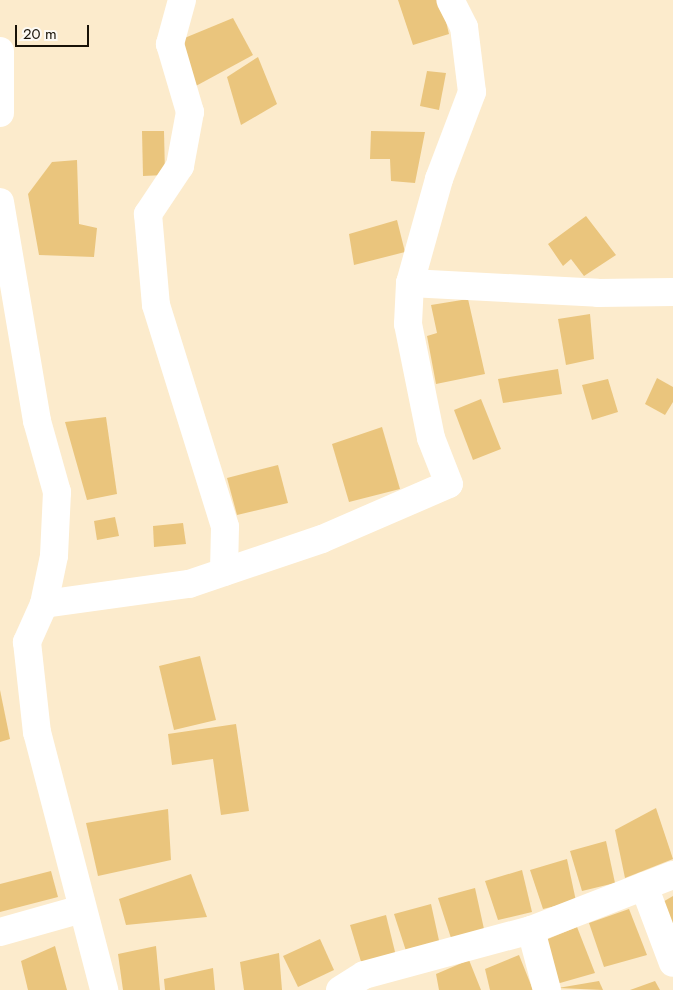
<!DOCTYPE html>
<html>
<head>
<meta charset="utf-8">
<style>
  body { margin:0 }
  #map { position:relative; width:673px; height:990px; overflow:hidden; background:#fcebcc; font-family:Jost,sans-serif }
  div>[style] { position:absolute }
  .building>* { inset:0; background:#eac57d }
  .minor>* { height:28px; margin:-14px; padding:0 14px; transform-origin:14px; border-radius:14px; background:#fff }
  span { translate:-50% -50%; white-space:nowrap; text-align:center; line-height:1.15; -webkit-text-stroke:4.5px #fdfaf4; paint-order:stroke }
  .scale { position:absolute; left:15px; top:25px; width:74px; height:22px; box-sizing:border-box; border:2px solid #181207; border-top:0; padding-left:6px; font-size:15px; line-height:18px; white-space:nowrap; color:#181207; -webkit-text-stroke:4px #fdfaf4; paint-order:stroke }
</style>
</head>
<body>
<div id="map">
  <div class="building">
    <i style="clip-path:polygon(398px 0,441px 0,449px 34px,413px 45px)"></i>
    <i style="clip-path:polygon(233px 18px,253px 55px,194px 87px,170px 44px)"></i>
    <i style="clip-path:polygon(258px 57px,277px 104px,241px 125px,227px 77px)"></i>
    <i style="clip-path:polygon(427px 71px,446px 73px,439px 110px,420px 106px)"></i>
    <i style="clip-path:polygon(142px 131px,164px 131px,165px 175px,143px 176px)"></i>
    <i style="clip-path:polygon(371px 131px,425px 132px,415px 183px,391px 181px,390px 159px,370px 159px)"></i>
    <i style="clip-path:polygon(77px 160px,79px 224px,97px 228px,94px 257px,39px 255px,28px 194px,52px 162px)"></i>
    <i style="clip-path:polygon(586px 216px,616px 255px,584px 276px,571px 259px,563px 266px,548px 244px)"></i>
    <i style="clip-path:polygon(397px 220px,405px 252px,354px 265px,349px 234px)"></i>
    <i style="clip-path:polygon(468px 299px,485px 374px,436px 384px,427px 336px,437px 333px,431px 305px)"></i>
    <i style="clip-path:polygon(590px 314px,594px 359px,566px 365px,558px 319px)"></i>
    <i style="clip-path:polygon(558px 369px,562px 394px,503px 403px,498px 379px)"></i>
    <i style="clip-path:polygon(657px 378px,673px 387px,673px 402px,665px 415px,645px 404px)"></i>
    <i style="clip-path:polygon(608px 379px,618px 412px,592px 420px,582px 385px)"></i>
    <i style="clip-path:polygon(481px 399px,501px 449px,473px 460px,454px 410px)"></i>
    <i style="clip-path:polygon(106px 417px,117px 494px,87px 500px,65px 422px)"></i>
    <i style="clip-path:polygon(382px 427px,400px 489px,349px 502px,332px 444px)"></i>
    <i style="clip-path:polygon(278px 465px,288px 503px,237px 515px,227px 478px)"></i>
    <i style="clip-path:polygon(115px 517px,119px 536px,97px 540px,94px 521px)"></i>
    <i style="clip-path:polygon(183px 523px,186px 544px,154px 547px,153px 526px)"></i>
    <i style="clip-path:polygon(200px 656px,216px 720px,174px 730px,159px 666px)"></i>
    <i style="clip-path:polygon(0 690px,10px 739px,0 742px)"></i>
    <i style="clip-path:polygon(236px 724px,249px 811px,221px 815px,213px 759px,172px 765px,168px 734px)"></i>
    <i style="clip-path:polygon(656px 808px,673px 859px,625px 878px,615px 830px)"></i>
    <i style="clip-path:polygon(168px 809px,171px 860px,98px 876px,86px 823px)"></i>
    <i style="clip-path:polygon(606px 841px,615px 883px,582px 891px,570px 851px)"></i>
    <i style="clip-path:polygon(567px 859px,576px 901px,543px 909px,530px 870px)"></i>
    <i style="clip-path:polygon(522px 870px,532px 912px,498px 920px,485px 881px)"></i>
    <i style="clip-path:polygon(51px 871px,58px 897px,0 912px,0 884px)"></i>
    <i style="clip-path:polygon(191px 874px,207px 917px,126px 925px,119px 899px)"></i>
    <i style="clip-path:polygon(475px 888px,484px 929px,451px 938px,438px 898px)"></i>
    <i style="clip-path:polygon(673px 896px,673px 936px,661px 903px)"></i>
    <i style="clip-path:polygon(431px 904px,440px 945px,407px 954px,394px 914px)"></i>
    <i style="clip-path:polygon(629px 909px,647px 955px,604px 967px,589px 923px)"></i>
    <i style="clip-path:polygon(386px 915px,396px 956px,362px 965px,350px 925px)"></i>
    <i style="clip-path:polygon(577px 927px,595px 973px,553px 985px,543px 941px)"></i>
    <i style="clip-path:polygon(320px 939px,334px 970px,298px 987px,283px 956px)"></i>
    <i style="clip-path:polygon(55px 946px,67px 990px,28px 990px,21px 961px)"></i>
    <i style="clip-path:polygon(156px 946px,160px 990px,123px 990px,118px 954px)"></i>
    <i style="clip-path:polygon(279px 953px,282px 990px,244px 990px,240px 962px)"></i>
    <i style="clip-path:polygon(519px 955px,533px 990px,490px 990px,485px 969px)"></i>
    <i style="clip-path:polygon(469px 960px,481px 990px,439px 990px,436px 974px)"></i>
    <i style="clip-path:polygon(213px 968px,215px 990px,165px 990px,164px 979px)"></i>
    <i style="clip-path:polygon(599px 981px,603px 990px,558px 988px)"></i>
    <i style="clip-path:polygon(655px 981px,660px 990px,630px 990px)"></i>
  </div>
  <div class="minor">
    <i style="left:182px;top:0;width:46px;rotate:105.3deg"></i>
    <i style="left:170px;top:44px;width:71px;rotate:73.6deg"></i>
    <i style="left:190px;top:112px;width:55px;rotate:100.5deg"></i>
    <i style="left:180px;top:166px;width:58px;rotate:123.7deg"></i>
    <i style="left:148px;top:214px;width:91px;rotate:85deg"></i>
    <i style="left:156px;top:305px;width:232px;rotate:72.7deg"></i>
    <i style="left:225px;top:527px;width:45px;rotate:91.3deg"></i>
    <i style="left:0;top:51px;width:62px;rotate:90deg"></i>
    <i style="left:0;top:202px;width:222px;rotate:80.4deg"></i>
    <i style="left:37px;top:421px;width:74px;rotate:74.3deg"></i>
    <i style="left:57px;top:492px;width:64px;rotate:92.7deg"></i>
    <i style="left:54px;top:556px;width:49px;rotate:101.8deg"></i>
    <i style="left:44px;top:604px;width:42px;rotate:114.1deg"></i>
    <i style="left:27px;top:642px;width:91px;rotate:83.7deg"></i>
    <i style="left:37px;top:732px;width:267px;rotate:75.4deg"></i>
    <i style="left:410px;top:283px;width:188px;rotate:3deg"></i>
    <i style="left:598px;top:293px;width:75px;rotate:-0.8deg"></i>
    <i style="left:44px;top:604px;width:146px;rotate:-7.9deg"></i>
    <i style="left:189px;top:584px;width:140px;rotate:-18.7deg"></i>
    <i style="left:322px;top:539px;width:138px;rotate:-23.4deg"></i>
    <i style="left:449px;top:484px;width:49px;rotate:-111.4deg"></i>
    <i style="left:431px;top:438px;width:116px;rotate:-101.4deg"></i>
    <i style="left:408px;top:324px;width:41px;rotate:-87.2deg"></i>
    <i style="left:410px;top:283px;width:108px;rotate:-74.4deg"></i>
    <i style="left:439px;top:179px;width:93px;rotate:-69.2deg"></i>
    <i style="left:472px;top:92px;width:65px;rotate:-97deg"></i>
    <i style="left:464px;top:27px;width:30px;rotate:-117deg"></i>
    <i style="left:644px;top:886px;width:82px;rotate:69.4deg"></i>
    <i style="left:531px;top:930px;width:62px;rotate:75.1deg"></i>
    <i style="left:0;top:932px;width:85px;rotate:-15.7deg"></i>
    <i style="left:340px;top:990px;width:28px;rotate:-32deg"></i>
    <i style="left:364px;top:975px;width:173px;rotate:-15.1deg"></i>
    <i style="left:531px;top:930px;width:152px;rotate:-21.2deg"></i>
  </div>
  <div class="scale">20 m</div>
</div>
</body>
</html>
